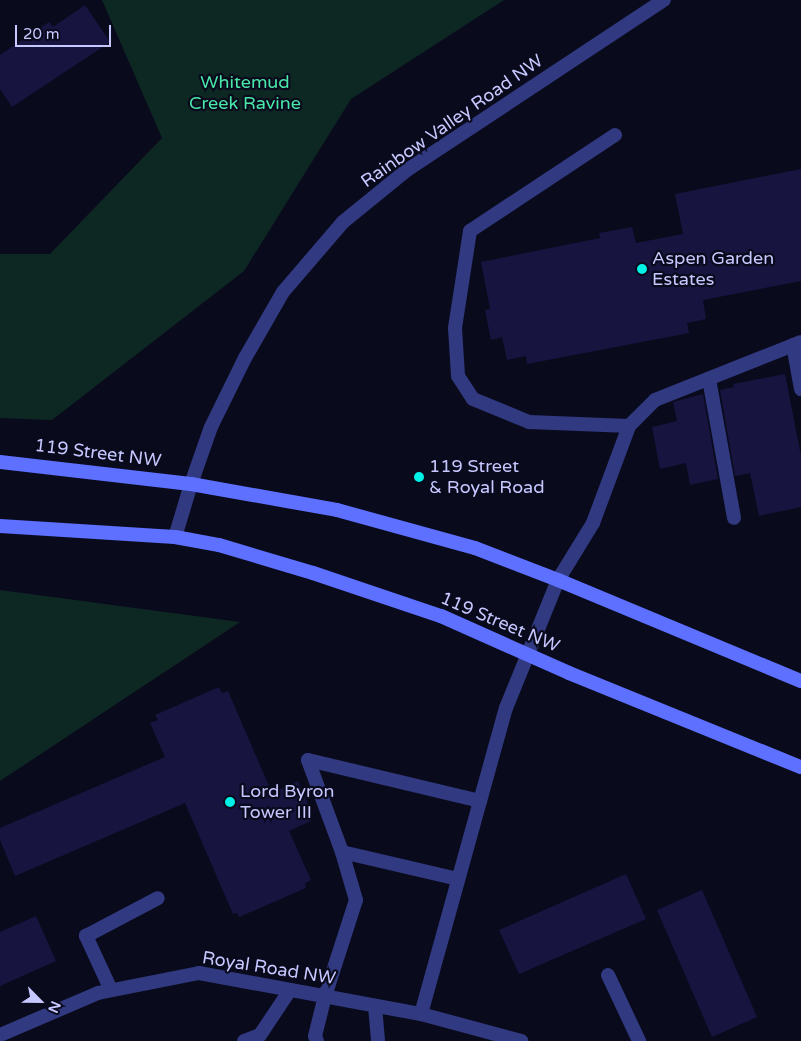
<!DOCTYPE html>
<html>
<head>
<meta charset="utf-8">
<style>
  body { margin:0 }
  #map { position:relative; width:801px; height:1041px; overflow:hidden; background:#0a0a1d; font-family:"Varela Round",sans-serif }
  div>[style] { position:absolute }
  .green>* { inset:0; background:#0d2823 }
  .building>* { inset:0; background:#171440 }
  .service>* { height:14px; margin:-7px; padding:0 7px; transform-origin:7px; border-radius:7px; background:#313980 }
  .minor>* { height:14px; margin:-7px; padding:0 7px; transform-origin:7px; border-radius:7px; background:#313980 }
  .tertiary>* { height:14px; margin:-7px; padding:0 7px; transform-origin:7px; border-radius:7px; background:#313980 }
  .secondary>* { height:14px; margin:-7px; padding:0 7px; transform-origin:7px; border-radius:7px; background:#5d70ff }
  .dots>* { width:14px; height:14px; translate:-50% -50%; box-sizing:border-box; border:2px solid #0a0a1d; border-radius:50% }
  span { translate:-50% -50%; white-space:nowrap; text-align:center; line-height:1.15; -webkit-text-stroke:4.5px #0a0a1d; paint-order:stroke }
  .park-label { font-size:18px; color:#49e8a9 }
  .street-label { font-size:18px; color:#c6c8ff }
  .poi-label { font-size:18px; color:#c6c8ff }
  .left { translate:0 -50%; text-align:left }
  .north { position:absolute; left:15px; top:976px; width:50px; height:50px; -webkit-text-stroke:4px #0a0a1d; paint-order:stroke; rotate:113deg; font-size:14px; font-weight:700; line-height:20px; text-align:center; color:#c6c8ff }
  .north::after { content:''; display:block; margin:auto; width:18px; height:22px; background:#c6c8ff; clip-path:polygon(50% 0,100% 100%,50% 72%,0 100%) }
  .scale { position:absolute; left:15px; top:25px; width:96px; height:22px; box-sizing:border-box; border:2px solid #c6c8ff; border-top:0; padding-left:6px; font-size:15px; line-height:18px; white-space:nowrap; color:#c6c8ff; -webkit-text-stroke:4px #0a0a1d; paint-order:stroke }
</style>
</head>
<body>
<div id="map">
  <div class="green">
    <i style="clip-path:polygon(102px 0,504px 0,351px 99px,244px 271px,52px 420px,0 418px,0 254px,50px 254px,162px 138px)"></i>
    <i style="clip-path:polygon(0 590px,240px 622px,0 781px)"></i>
  </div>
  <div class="building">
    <i style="clip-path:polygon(85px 5px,110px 42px,12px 107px,0 89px,0 55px,49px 22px,53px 27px)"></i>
    <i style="clip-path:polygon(801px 169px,801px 281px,703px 300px,706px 319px,687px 323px,689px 333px,527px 364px,526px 356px,507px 360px,502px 337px,491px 340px,485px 310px,490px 309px,481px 262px,600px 238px,599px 233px,632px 227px,636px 243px,683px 234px,675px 194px)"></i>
    <i style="clip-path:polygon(785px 374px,801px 456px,801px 507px,759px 516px,750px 473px,735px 476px,720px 390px,734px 387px,733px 384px)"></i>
    <i style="clip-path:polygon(703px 394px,718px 479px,690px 485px,686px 463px,660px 469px,652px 427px,677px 421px,673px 402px)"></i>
    <i style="clip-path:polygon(219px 687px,222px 693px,228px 691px,272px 793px,298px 781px,308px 804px,304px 806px,311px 821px,289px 831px,311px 880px,305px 883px,306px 888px,239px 917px,237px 913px,233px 914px,185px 803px,15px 876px,0 840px,0 828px,165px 757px,150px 723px,158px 720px,155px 715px)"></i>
    <i style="clip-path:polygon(626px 874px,646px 919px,519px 974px,499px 930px)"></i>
    <i style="clip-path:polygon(702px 890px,757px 1017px,712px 1037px,657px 910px)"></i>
    <i style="clip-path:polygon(36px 916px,56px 961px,0 986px,0 932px)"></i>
  </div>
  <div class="service">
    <i style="left:615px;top:135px;width:174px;rotate:146.5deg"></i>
    <i style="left:470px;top:231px;width:98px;rotate:98.8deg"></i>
    <i style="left:455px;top:328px;width:48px;rotate:86.4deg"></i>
    <i style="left:458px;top:376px;width:27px;rotate:57deg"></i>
    <i style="left:473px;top:399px;width:61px;rotate:22.3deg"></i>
    <i style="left:529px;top:422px;width:100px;rotate:2.3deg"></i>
    <i style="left:793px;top:345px;width:45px;rotate:79.7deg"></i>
    <i style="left:709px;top:379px;width:141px;rotate:79.8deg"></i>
    <i style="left:558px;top:580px;width:67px;rotate:-58.4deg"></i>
    <i style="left:593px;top:523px;width:103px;rotate:-69.6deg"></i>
    <i style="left:629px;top:426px;width:37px;rotate:-45deg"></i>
    <i style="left:655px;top:400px;width:157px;rotate:-21.7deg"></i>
    <i style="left:458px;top:879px;width:119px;rotate:-166.9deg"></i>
    <i style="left:342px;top:852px;width:98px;rotate:-110.3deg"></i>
    <i style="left:308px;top:760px;width:177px;rotate:13.4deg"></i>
    <i style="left:608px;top:975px;width:73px;rotate:64.8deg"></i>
    <i style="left:111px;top:990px;width:60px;rotate:-114.8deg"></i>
    <i style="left:86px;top:936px;width:81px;rotate:-27.8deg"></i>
    <i style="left:375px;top:1006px;width:35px;rotate:85deg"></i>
    <i style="left:244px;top:1041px;width:17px;rotate:-21deg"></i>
    <i style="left:260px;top:1035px;width:54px;rotate:-56.3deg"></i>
    <i style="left:317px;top:1041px;width:5px;rotate:-112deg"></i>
    <i style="left:315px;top:1036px;width:41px;rotate:-76deg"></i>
    <i style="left:325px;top:996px;width:101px;rotate:-72.1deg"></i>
    <i style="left:356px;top:900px;width:50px;rotate:-106.3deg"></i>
  </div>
  <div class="minor">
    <i style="left:191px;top:484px;width:60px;rotate:-70.7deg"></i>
    <i style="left:211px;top:427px;width:77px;rotate:-63.8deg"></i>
    <i style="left:245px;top:358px;width:76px;rotate:-60.1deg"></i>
    <i style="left:283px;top:292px;width:92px;rotate:-49.4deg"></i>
    <i style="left:343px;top:222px;width:82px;rotate:-39.1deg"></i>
    <i style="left:407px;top:170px;width:308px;rotate:-33.5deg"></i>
    <i style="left:421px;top:1014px;width:318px;rotate:-74.5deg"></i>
    <i style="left:506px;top:708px;width:138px;rotate:-67.9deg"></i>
    <i style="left:0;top:1035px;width:107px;rotate:-23.2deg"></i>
    <i style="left:98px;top:993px;width:103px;rotate:-11.2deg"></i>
    <i style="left:199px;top:973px;width:226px;rotate:10.5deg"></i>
    <i style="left:421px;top:1014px;width:104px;rotate:15.1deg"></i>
  </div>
  <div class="tertiary">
    <i style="left:175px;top:537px;width:55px;rotate:-73.2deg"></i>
  </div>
  <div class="secondary">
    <i style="left:0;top:462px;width:192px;rotate:6.6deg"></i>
    <i style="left:191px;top:484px;width:148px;rotate:10.1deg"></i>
    <i style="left:337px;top:510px;width:143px;rotate:15.4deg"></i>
    <i style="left:475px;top:548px;width:89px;rotate:21.1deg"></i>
    <i style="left:558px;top:580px;width:263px;rotate:22.6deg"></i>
    <i style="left:0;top:526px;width:175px;rotate:3.6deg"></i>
    <i style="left:175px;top:537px;width:45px;rotate:10.3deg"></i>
    <i style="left:219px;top:545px;width:98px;rotate:16.6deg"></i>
    <i style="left:313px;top:573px;width:135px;rotate:18.6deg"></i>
    <i style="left:441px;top:616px;width:140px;rotate:24deg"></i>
    <i style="left:569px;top:673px;width:250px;rotate:22.1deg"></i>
  </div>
  <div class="dots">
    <i style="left:642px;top:269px;background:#00f1e6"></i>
    <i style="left:419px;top:477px;background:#00f1e6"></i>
    <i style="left:230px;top:802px;background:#00f1e6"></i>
  </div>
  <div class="park-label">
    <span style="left:245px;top:93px">Whitemud<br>Creek Ravine</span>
  </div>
  <div class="street-label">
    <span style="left:452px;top:121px;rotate:-35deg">Rainbow Valley Road NW</span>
    <span style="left:98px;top:453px;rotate:7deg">119 Street NW</span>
    <span style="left:500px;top:622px;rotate:23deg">119 Street NW</span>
    <span style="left:269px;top:968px;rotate:9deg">Royal Road NW</span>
  </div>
  <div class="poi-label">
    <span class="left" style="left:652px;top:269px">Aspen Garden<br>Estates</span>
    <span class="left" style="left:429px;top:477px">119 Street<br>&amp; Royal Road</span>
    <span class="left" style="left:240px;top:802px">Lord Byron<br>Tower III</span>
  </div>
  <div class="north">N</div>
  <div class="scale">20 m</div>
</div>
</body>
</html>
